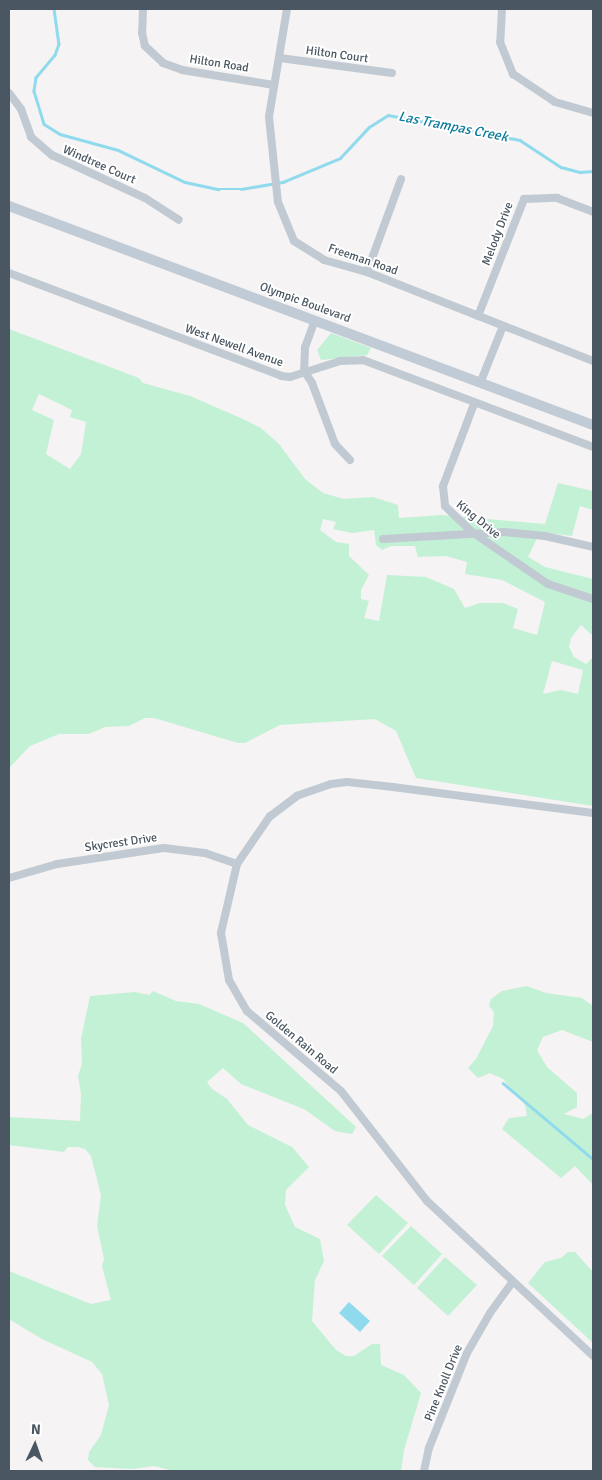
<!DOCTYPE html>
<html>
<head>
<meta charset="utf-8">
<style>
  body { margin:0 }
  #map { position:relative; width:602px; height:1480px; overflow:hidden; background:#f5f3f3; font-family:Signika,sans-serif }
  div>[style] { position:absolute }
  .green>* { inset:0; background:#c3f1d5 }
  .water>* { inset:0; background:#90daee }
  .stream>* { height:2.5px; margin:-1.25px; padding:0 1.25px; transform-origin:1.25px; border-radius:1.25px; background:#90daee }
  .minor>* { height:8px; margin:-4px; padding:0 4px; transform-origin:4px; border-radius:4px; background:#c1cad2 }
  .secondary>* { height:10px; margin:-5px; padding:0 5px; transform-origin:5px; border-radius:5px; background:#c1cbd6 }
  span { translate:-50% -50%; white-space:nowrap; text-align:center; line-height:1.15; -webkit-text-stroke:4px #fff; paint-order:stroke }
  .street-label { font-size:12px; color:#4a5661 }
  .water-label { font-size:14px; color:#0c7c9b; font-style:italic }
  .frame { position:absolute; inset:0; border:10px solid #4a5661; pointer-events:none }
  .north { position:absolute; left:10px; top:1420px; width:50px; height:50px; -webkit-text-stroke:4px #fff; paint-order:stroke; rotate:3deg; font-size:14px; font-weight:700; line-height:20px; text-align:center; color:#4a5661 }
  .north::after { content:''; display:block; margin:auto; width:18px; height:22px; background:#4a5661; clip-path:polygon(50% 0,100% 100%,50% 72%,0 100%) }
</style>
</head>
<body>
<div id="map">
  <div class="green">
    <i style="clip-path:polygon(evenodd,9px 329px,139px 378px,143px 383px,190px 396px,243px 419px,261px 428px,279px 444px,305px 479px,323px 493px,344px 499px,373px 497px,398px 505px,399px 518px,441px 515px,545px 524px,558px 483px,593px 491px,593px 510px,580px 506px,572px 536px,540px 532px,528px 557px,545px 567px,593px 579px,593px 636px,581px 625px,571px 638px,569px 647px,574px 657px,586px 664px,593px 657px,593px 806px,416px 778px,396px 731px,375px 719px,280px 725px,245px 743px,238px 743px,154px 718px,145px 718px,129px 726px,105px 727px,89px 734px,59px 734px,30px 746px,9px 768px,9px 329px,39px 394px,72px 410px,70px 417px,86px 422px,81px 454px,70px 469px,46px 454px,54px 420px,32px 410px,39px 394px,9px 329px,323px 519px,336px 522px,333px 529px,352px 533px,374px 530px,376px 545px,382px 550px,391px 546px,415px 546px,418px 557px,446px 556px,467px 562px,465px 574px,502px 580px,545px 602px,537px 635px,513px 628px,518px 609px,503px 603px,480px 603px,465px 608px,454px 589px,426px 577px,387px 575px,379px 621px,364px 618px,369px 601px,361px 599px,361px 590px,369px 575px,349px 556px,349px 544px,336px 542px,320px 530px,323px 519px,9px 329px,552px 661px,583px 670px,578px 694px,561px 690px,543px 694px,552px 661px)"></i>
    <i style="clip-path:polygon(331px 333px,371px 348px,367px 355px,321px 360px,317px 350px)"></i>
    <i style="clip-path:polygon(527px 986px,546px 993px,582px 998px,593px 1006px,593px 1042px,562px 1030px,543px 1037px,537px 1050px,547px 1067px,577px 1093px,577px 1107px,564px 1114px,583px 1119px,593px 1113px,593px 1185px,575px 1166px,561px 1178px,502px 1129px,509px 1118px,527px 1116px,525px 1105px,503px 1079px,490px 1073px,478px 1078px,468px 1068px,476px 1059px,493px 1026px,494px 1012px,489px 1006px,491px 999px,502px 991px)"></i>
    <i style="clip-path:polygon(153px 991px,176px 1001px,199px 1004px,243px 1023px,356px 1127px,352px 1134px,335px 1131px,304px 1109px,241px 1084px,223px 1068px,207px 1082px,212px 1089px,227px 1099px,248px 1125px,292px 1147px,309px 1167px,286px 1190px,285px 1205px,295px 1227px,320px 1239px,324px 1261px,315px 1280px,312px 1321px,336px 1350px,346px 1356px,354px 1356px,372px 1344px,380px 1344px,381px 1365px,404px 1375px,421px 1393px,404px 1450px,401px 1471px,174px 1471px,154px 1466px,132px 1469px,95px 1467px,88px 1460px,89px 1452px,101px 1435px,109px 1405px,102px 1374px,92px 1362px,42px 1339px,9px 1319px,9px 1271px,91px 1304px,111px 1300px,102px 1266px,104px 1259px,97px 1226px,101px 1195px,91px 1156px,85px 1149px,78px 1147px,68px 1147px,64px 1152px,9px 1145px,9px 1117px,80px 1121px,81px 1094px,78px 1076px,82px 1064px,81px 1039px,90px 996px,135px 992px,149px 995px)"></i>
    <i style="clip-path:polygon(376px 1195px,408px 1223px,379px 1254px,347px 1225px)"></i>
    <i style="clip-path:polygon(411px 1226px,442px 1254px,414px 1285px,382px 1256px)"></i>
    <i style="clip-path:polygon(568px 1252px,575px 1252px,593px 1272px,593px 1343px,528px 1283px,545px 1262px,561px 1258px)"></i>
    <i style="clip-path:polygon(445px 1257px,477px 1285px,448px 1316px,417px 1288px)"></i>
  </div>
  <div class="water">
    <i style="clip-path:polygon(349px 1302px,370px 1321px,360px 1332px,339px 1313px)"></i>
  </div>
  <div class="stream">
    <i style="left:54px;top:9px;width:35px;rotate:82deg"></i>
    <i style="left:59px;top:44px;width:12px;rotate:110deg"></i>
    <i style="left:55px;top:55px;width:30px;rotate:130deg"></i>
    <i style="left:36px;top:78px;width:13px;rotate:99deg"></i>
    <i style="left:34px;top:91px;width:34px;rotate:73deg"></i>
    <i style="left:44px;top:124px;width:19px;rotate:32deg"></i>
    <i style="left:60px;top:134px;width:60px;rotate:15.4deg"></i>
    <i style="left:118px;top:150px;width:74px;rotate:25.5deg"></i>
    <i style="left:185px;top:182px;width:34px;rotate:12deg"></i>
    <i style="left:218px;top:189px;width:23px"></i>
    <i style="left:241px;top:189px;width:43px;rotate:-9.5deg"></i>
    <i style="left:283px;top:182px;width:62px;rotate:-22.8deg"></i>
    <i style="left:340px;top:158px;width:42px;rotate:-46.9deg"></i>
    <i style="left:369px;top:127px;width:22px;rotate:-32deg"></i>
    <i style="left:388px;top:115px;width:134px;rotate:10.7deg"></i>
    <i style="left:520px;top:140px;width:49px;rotate:33.4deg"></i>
    <i style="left:561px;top:167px;width:20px;rotate:15deg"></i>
    <i style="left:580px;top:172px;width:13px;rotate:-4deg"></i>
    <i style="left:503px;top:1083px;width:118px;rotate:40.2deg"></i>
  </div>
  <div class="minor">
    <i style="left:143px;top:9px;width:24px;rotate:92deg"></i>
    <i style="left:142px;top:33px;width:13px;rotate:77deg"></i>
    <i style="left:145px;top:46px;width:25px;rotate:43deg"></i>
    <i style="left:163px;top:63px;width:20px;rotate:20deg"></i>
    <i style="left:182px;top:70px;width:93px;rotate:9.3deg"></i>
    <i style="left:287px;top:9px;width:109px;rotate:99.5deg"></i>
    <i style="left:269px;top:117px;width:85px;rotate:84deg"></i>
    <i style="left:278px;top:202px;width:42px;rotate:67.7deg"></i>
    <i style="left:294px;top:241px;width:36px;rotate:32deg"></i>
    <i style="left:324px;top:260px;width:45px;rotate:15.6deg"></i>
    <i style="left:367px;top:272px;width:243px;rotate:21.5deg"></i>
    <i style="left:502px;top:9px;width:33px;rotate:93deg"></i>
    <i style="left:500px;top:42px;width:35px;rotate:68deg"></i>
    <i style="left:513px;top:74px;width:50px;rotate:33.7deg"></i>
    <i style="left:555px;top:102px;width:40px;rotate:16deg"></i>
    <i style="left:280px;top:58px;width:113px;rotate:7.6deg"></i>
    <i style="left:9px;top:93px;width:20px;rotate:53deg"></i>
    <i style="left:21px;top:109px;width:30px;rotate:70deg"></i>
    <i style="left:31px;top:137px;width:28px;rotate:41deg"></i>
    <i style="left:52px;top:155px;width:102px;rotate:24.8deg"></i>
    <i style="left:145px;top:198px;width:40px;rotate:32.9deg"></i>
    <i style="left:367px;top:272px;width:99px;rotate:-69.9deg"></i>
    <i style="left:9px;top:273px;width:291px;rotate:20.7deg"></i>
    <i style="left:281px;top:376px;width:9px;rotate:6deg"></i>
    <i style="left:290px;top:377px;width:52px;rotate:-17.7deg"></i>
    <i style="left:340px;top:361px;width:23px;rotate:-2deg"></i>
    <i style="left:363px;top:360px;width:246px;rotate:20.7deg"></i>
    <i style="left:478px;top:316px;width:126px;rotate:-68.5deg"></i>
    <i style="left:524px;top:199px;width:33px;rotate:-2deg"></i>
    <i style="left:557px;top:198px;width:39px;rotate:21deg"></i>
    <i style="left:315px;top:320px;width:29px;rotate:110deg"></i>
    <i style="left:305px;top:347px;width:24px;rotate:92deg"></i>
    <i style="left:304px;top:371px;width:14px;rotate:56deg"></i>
    <i style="left:312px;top:383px;width:65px;rotate:69.3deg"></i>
    <i style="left:335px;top:444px;width:22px;rotate:47deg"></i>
    <i style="left:481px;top:381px;width:59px;rotate:-68.2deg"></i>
    <i style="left:474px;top:404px;width:88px;rotate:110.7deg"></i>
    <i style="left:443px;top:486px;width:20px;rotate:84deg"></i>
    <i style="left:445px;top:506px;width:37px;rotate:44deg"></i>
    <i style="left:472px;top:532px;width:92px;rotate:34.4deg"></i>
    <i style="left:548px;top:584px;width:47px;rotate:18.4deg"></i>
    <i style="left:383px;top:539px;width:121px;rotate:-3.3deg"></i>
    <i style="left:504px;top:532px;width:41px;rotate:5.6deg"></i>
    <i style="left:545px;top:536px;width:49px;rotate:12.9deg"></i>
    <i style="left:593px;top:813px;width:202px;rotate:-172.6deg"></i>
    <i style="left:393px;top:787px;width:46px;rotate:-173.8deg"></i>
    <i style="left:347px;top:782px;width:16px;rotate:173deg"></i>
    <i style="left:331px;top:784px;width:36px;rotate:161deg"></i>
    <i style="left:297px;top:796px;width:34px;rotate:143deg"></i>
    <i style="left:270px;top:816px;width:58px;rotate:124.5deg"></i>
    <i style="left:237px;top:864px;width:71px;rotate:103.1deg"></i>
    <i style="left:221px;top:933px;width:48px;rotate:80.3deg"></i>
    <i style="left:229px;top:980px;width:36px;rotate:60deg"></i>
    <i style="left:247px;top:1011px;width:123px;rotate:40.4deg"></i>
    <i style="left:341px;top:1091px;width:140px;rotate:52deg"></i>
    <i style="left:427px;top:1201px;width:227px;rotate:43deg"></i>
    <i style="left:9px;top:878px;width:50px;rotate:-16.3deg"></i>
    <i style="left:57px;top:864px;width:108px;rotate:-8.5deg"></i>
    <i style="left:164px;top:848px;width:41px;rotate:7deg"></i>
    <i style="left:205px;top:853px;width:34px;rotate:19deg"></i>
    <i style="left:424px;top:1471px;width:24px;rotate:-78deg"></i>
    <i style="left:429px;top:1448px;width:102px;rotate:-68.2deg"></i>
    <i style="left:467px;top:1353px;width:46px;rotate:-60.1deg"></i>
    <i style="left:490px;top:1313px;width:37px;rotate:-54deg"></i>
  </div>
  <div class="secondary">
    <i style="left:9px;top:206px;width:624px;rotate:20.56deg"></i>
  </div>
  <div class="street-label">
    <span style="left:337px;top:55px;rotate:8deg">Hilton Court</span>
    <span style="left:219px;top:64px;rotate:9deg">Hilton Road</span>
    <span style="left:99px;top:165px;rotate:24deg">Windtree Court</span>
    <span style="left:498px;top:234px;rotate:-69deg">Melody Drive</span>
    <span style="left:363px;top:260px;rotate:19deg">Freeman Road</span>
    <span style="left:305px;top:303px;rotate:20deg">Olympic Boulevard</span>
    <span style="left:234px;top:346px;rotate:20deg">West Newell Avenue</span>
    <span style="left:478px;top:520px;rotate:39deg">King Drive</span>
    <span style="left:121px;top:843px;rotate:-8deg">Skycrest Drive</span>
    <span style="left:301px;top:1043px;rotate:40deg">Golden Rain Road</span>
    <span style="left:444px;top:1383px;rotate:-68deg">Pine Knoll Drive</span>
  </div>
  <div class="water-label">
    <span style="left:453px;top:127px;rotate:11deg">Las Trampas Creek</span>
  </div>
  <div class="frame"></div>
  <div class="north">N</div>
</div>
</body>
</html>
